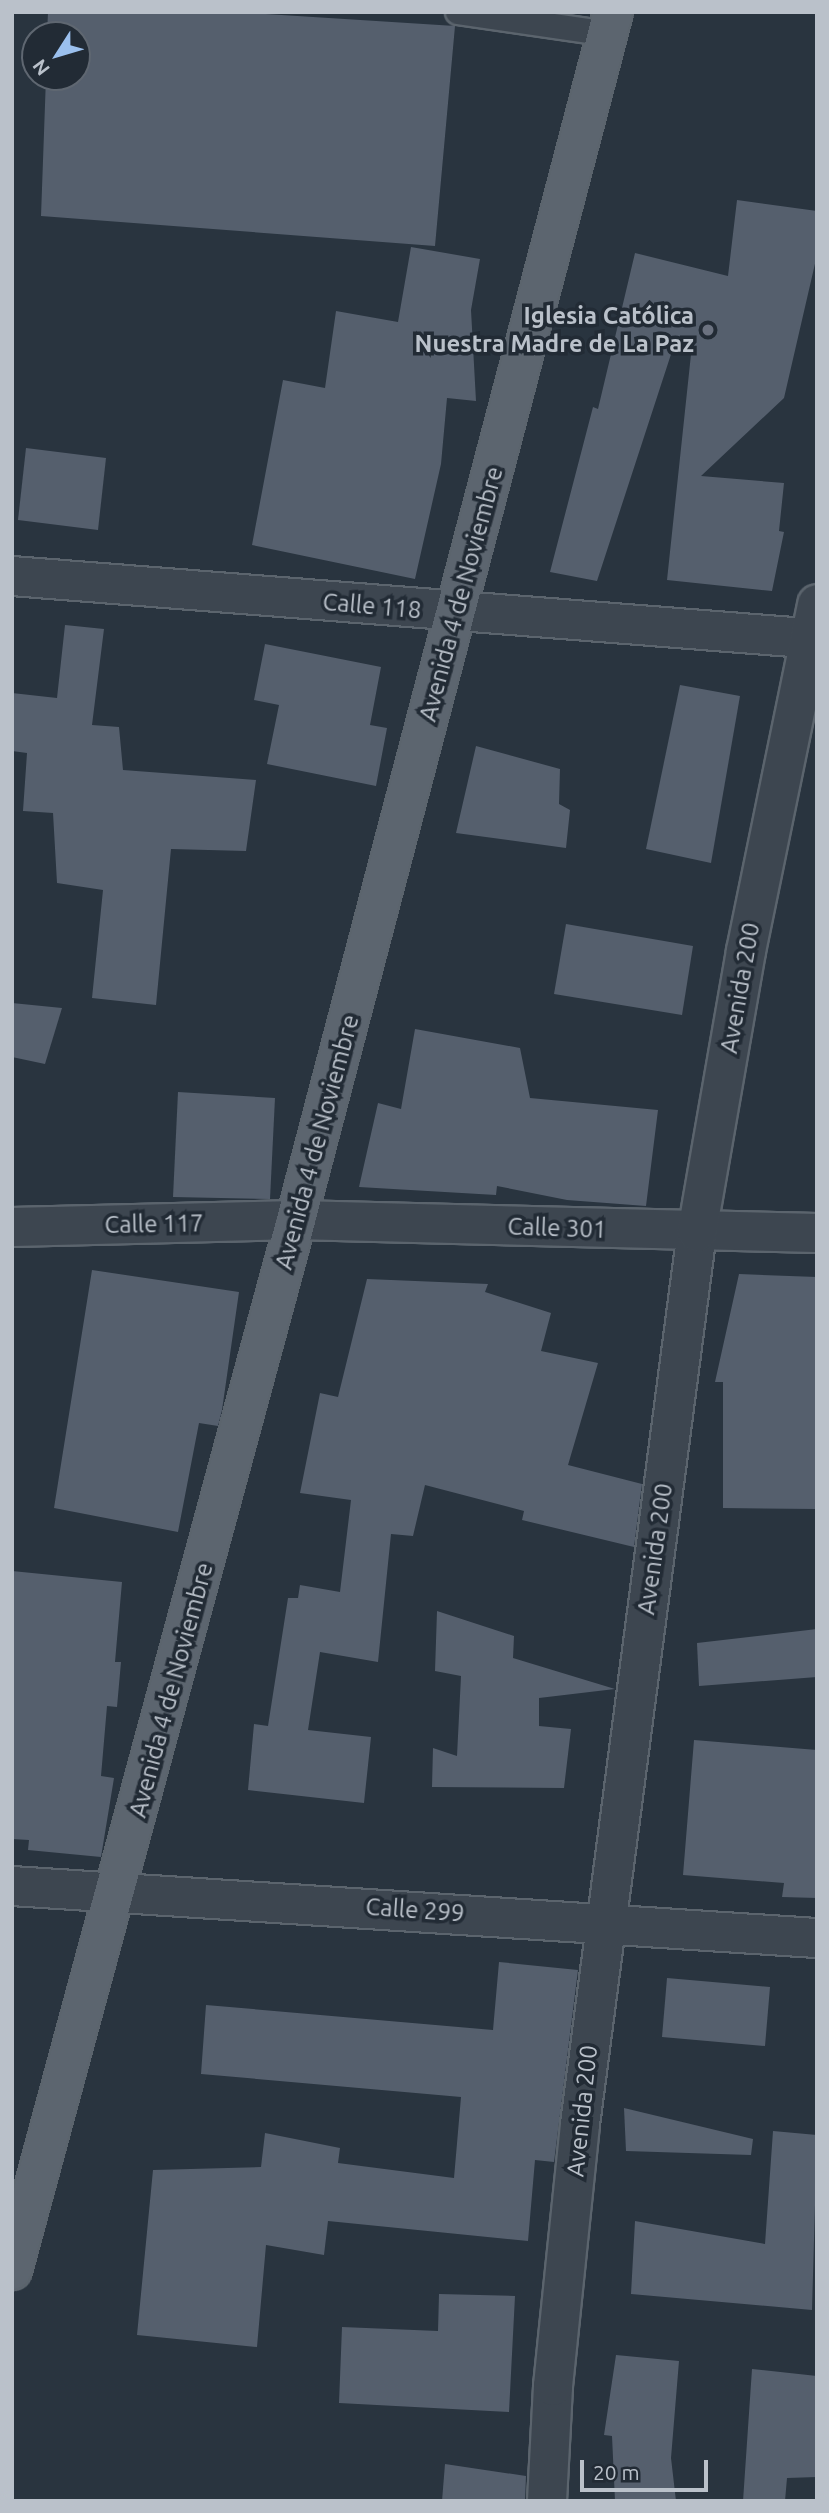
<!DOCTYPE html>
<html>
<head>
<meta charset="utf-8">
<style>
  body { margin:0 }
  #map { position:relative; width:829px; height:2513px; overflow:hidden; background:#29343f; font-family:Ubuntu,sans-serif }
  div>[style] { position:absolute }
  .building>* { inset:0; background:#555f6d }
  .roads { filter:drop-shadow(2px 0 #5b646d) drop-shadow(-2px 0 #5b646d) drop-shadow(0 2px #5b646d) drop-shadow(0 -2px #5b646d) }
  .service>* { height:24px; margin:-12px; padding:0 12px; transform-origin:12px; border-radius:12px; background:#3d4650 }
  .minor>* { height:38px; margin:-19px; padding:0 19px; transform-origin:19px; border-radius:19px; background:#3d4650 }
  .primary>* { height:38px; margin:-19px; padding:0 19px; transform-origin:19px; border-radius:19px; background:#5c656f }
  .dots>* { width:19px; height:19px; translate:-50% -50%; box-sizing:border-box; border:4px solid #222b35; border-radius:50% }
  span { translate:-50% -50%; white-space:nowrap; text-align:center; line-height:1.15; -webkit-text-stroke:7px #222b35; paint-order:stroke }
  .poi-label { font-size:24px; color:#bac1ca; font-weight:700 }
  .right { translate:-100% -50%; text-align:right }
  .street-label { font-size:24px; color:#bac1ca }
  .frame { position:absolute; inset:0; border:14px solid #bac1ca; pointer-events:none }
  .north { position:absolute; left:21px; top:21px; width:70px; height:70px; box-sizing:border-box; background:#222b35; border:2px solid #5f6771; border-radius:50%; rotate:233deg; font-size:19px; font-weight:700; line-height:28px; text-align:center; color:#bac1ca }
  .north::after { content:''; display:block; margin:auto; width:24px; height:32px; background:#9bc0ee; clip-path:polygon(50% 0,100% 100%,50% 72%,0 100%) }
  .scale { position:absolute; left:580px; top:2460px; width:128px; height:32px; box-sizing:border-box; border:4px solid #bac1ca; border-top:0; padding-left:9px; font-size:21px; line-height:24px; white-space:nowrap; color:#bac1ca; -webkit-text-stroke:5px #222b35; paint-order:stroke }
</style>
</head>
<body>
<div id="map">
  <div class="building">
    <i style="clip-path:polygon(48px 12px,233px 12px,455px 26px,435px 246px,41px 216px,46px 77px,77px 77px,77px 35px,47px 35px)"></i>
    <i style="clip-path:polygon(737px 200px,817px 211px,817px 255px,784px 398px,701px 476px,784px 483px,779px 531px,784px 532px,772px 591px,667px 580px,692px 345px,675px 342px,597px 581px,550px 572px,593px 407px,598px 409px,635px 253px,728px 276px)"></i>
    <i style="clip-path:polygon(411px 247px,480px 259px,471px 310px,476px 401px,447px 398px,441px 464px,415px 579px,252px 545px,283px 380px,325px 388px,336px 311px,398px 322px)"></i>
    <i style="clip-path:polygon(26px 448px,106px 458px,98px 530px,18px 520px)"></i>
    <i style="clip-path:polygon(65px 625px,104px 629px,92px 725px,119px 727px,123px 770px,256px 780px,246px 851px,171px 849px,156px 1005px,92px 998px,103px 890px,57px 883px,53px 813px,23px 811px,27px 753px,12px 751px,12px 693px,57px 698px)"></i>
    <i style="clip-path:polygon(265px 644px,381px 667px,370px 725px,387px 728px,376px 786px,267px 764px,279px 705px,254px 700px)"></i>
    <i style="clip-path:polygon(680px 685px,740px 696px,711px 863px,646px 849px)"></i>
    <i style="clip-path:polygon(476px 746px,560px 769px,559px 804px,570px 810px,566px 848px,456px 833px)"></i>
    <i style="clip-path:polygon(566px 924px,693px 946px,682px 1015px,554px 994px)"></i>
    <i style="clip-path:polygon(12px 1003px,62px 1008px,45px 1064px,12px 1057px)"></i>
    <i style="clip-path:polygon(415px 1029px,520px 1048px,530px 1098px,658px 1110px,646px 1206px,567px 1200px,497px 1186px,496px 1195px,359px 1187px,378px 1103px,401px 1109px)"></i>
    <i style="clip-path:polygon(178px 1092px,275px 1098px,270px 1199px,173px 1197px)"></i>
    <i style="clip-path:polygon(92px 1270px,239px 1292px,222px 1410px,218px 1426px,199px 1423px,178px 1532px,54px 1508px)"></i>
    <i style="clip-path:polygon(739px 1274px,817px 1277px,817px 1509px,723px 1508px,723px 1382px,715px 1382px)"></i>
    <i style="clip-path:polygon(367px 1279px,488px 1284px,485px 1292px,551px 1313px,541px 1351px,598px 1363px,568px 1465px,642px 1484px,634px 1547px,522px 1520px,524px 1511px,425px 1485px,413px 1536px,391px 1534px,378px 1662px,320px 1652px,308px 1730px,371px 1737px,364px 1803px,248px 1790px,254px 1724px,268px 1726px,288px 1598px,298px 1598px,300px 1585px,340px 1592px,351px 1500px,300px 1493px,320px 1393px,338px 1397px)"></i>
    <i style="clip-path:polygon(12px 1571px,122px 1582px,115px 1662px,121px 1662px,117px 1707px,107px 1706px,101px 1776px,114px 1778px,101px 1857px,28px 1850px,29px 1840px,12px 1839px)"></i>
    <i style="clip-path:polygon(437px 1611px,514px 1636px,513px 1658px,615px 1689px,539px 1698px,539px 1726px,571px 1729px,564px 1788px,432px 1787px,433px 1748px,457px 1756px,461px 1676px,435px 1671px)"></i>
    <i style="clip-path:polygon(817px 1629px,817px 1677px,699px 1686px,697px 1643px)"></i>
    <i style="clip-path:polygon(694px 1740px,817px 1750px,817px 1898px,782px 1897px,784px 1883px,683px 1875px)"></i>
    <i style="clip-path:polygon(499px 1962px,578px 1970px,554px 2162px,535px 2160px,528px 2241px,328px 2221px,324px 2255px,266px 2245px,257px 2347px,137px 2335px,153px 2170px,261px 2167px,265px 2133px,340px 2148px,338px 2163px,454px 2178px,461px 2097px,201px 2074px,206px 2005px,493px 2030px)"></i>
    <i style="clip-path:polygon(667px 1978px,770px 1987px,765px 2046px,662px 2037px)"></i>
    <i style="clip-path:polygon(624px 2108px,753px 2139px,751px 2155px,626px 2151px)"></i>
    <i style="clip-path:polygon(773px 2131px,817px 2135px,812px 2310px,631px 2294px,635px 2221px,765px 2244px)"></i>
    <i style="clip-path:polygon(439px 2294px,515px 2296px,509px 2412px,339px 2403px,342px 2327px,438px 2331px)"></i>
    <i style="clip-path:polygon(616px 2355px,679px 2361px,671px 2458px,676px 2501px,615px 2501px,612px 2436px,604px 2435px)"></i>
    <i style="clip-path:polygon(752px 2369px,817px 2376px,817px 2477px,787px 2478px,785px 2501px,743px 2501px)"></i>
    <i style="clip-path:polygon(445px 2464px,526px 2476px,525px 2501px,442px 2501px)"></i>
  </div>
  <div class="roads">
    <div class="service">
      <i style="left:458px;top:12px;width:152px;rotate:8.3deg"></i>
    </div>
    <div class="minor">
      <i style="left:12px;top:576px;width:807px;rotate:4.47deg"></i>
      <i style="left:12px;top:1227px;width:284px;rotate:-1.4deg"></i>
      <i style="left:296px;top:1220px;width:521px;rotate:1.43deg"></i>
      <i style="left:12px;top:1886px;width:807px;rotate:3.7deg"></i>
      <i style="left:547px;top:2501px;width:115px;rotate:-87deg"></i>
      <i style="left:553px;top:2386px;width:263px;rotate:-84.1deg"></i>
      <i style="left:580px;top:2124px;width:900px;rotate:-82.53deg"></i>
      <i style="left:697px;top:1232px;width:285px;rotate:-80.1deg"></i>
      <i style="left:746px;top:951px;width:354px;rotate:-78.4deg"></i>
    </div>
    <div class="primary">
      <i style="left:12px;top:2270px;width:1088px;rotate:-74.86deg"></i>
      <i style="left:296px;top:1220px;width:1249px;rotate:-75.3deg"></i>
    </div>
  </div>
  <div class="dots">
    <i style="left:708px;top:330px;background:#6b7280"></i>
  </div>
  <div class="poi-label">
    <span class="right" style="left:694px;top:330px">Iglesia Católica<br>Nuestra Madre de La Paz</span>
  </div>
  <div class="street-label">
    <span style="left:461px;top:594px;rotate:-75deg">Avenida 4 de Noviembre</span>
    <span style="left:372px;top:606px;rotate:5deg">Calle 118</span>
    <span style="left:740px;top:988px;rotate:-80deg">Avenida 200</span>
    <span style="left:317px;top:1142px;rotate:-75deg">Avenida 4 de Noviembre</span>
    <span style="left:154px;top:1224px;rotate:-1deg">Calle 117</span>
    <span style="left:557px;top:1228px;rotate:2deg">Calle 301</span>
    <span style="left:655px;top:1549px;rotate:-82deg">Avenida 200</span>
    <span style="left:171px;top:1690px;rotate:-75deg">Avenida 4 de Noviembre</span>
    <span style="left:415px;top:1910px;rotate:4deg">Calle 299</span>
    <span style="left:582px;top:2111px;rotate:-84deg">Avenida 200</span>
  </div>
  <div class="frame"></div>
  <div class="north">N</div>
  <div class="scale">20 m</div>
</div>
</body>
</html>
